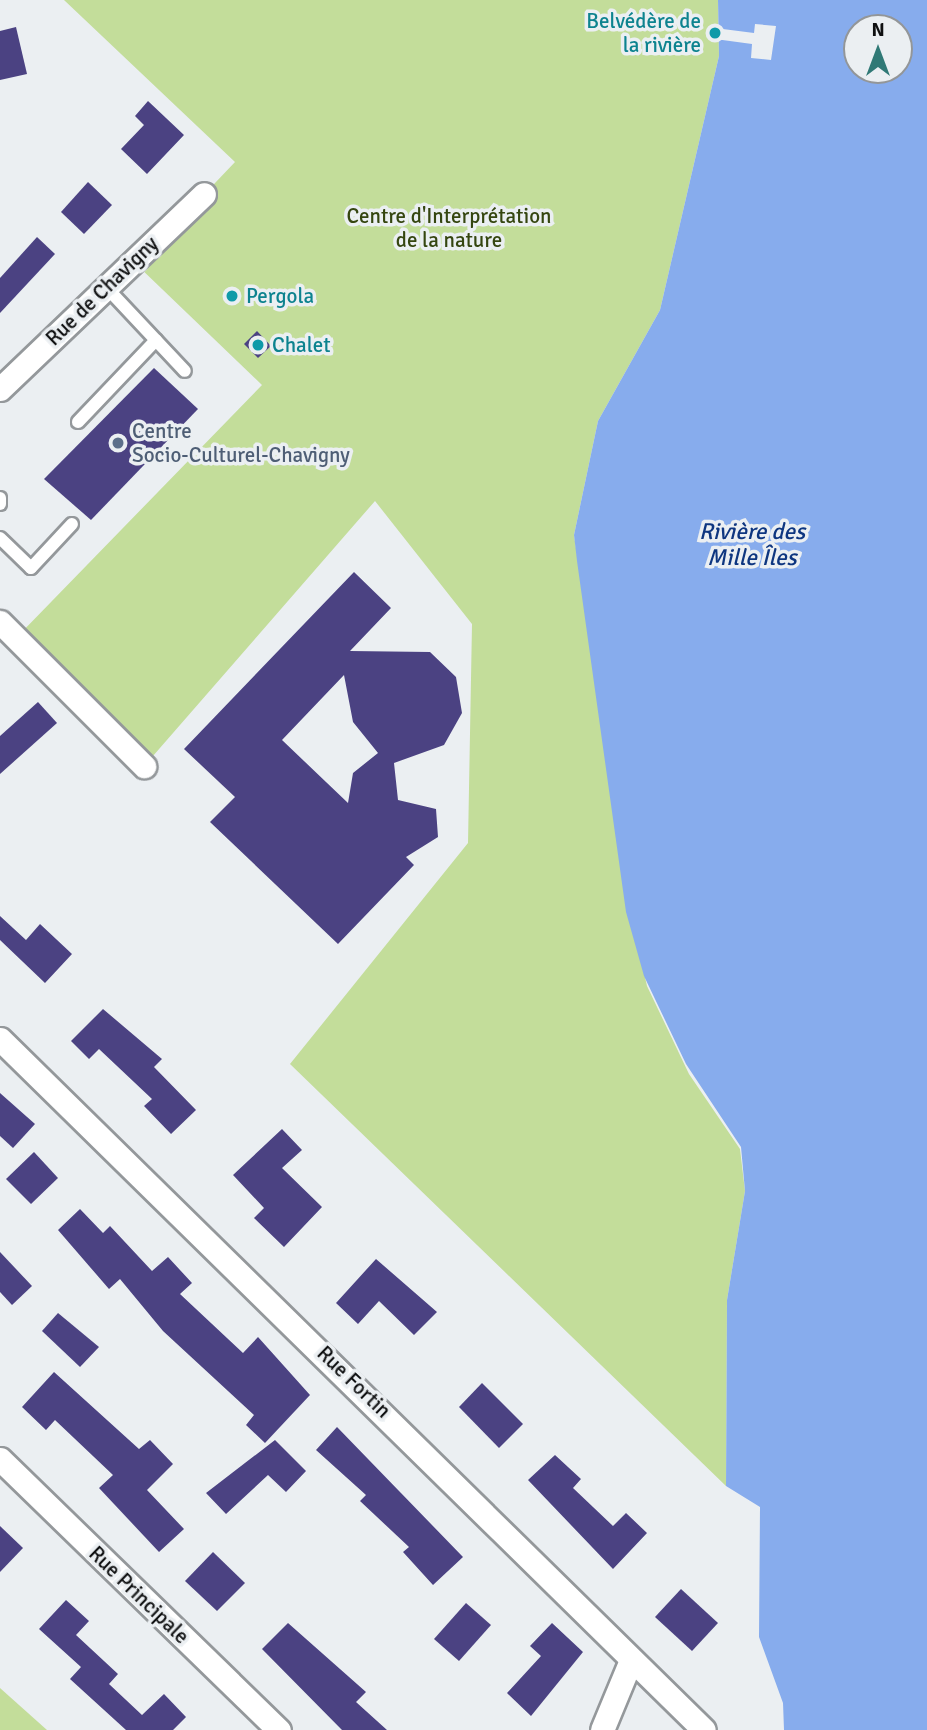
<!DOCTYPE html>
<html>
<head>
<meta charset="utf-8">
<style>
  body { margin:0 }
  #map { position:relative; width:927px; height:1730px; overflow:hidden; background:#ebeff2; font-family:Signika,sans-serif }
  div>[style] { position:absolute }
  .green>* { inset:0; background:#c3dd9a }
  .water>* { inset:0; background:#87aced }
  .pier>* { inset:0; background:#ebeff2 }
  .building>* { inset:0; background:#4b4282 }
  .roads { filter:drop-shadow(2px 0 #94989b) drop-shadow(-2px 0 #94989b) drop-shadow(0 2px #94989b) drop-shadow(0 -2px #94989b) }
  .lane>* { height:12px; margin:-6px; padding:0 6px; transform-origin:6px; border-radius:6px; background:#fff }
  .street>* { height:23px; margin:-11.5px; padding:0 11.5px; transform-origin:11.5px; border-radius:11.5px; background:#fff }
  .dots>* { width:19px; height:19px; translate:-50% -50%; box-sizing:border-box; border:4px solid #ebeff2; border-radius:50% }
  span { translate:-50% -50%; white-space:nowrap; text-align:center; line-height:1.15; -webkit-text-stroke:7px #ebeff2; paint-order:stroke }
  .culture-label { font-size:21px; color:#0d838f }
  .right { translate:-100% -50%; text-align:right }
  .left { translate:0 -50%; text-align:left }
  .park-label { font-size:21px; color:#354610 }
  .street-label { font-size:21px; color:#0f1011 }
  .service-label { font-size:21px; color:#4e5e75 }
  .water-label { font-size:23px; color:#0e3680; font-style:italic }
  .north { position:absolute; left:843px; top:14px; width:70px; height:70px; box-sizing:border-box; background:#ebeff2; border:2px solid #939698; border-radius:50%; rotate:0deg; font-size:19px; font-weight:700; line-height:28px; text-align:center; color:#0f1011 }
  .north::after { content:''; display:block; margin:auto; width:24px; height:32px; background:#307976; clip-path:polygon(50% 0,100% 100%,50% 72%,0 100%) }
</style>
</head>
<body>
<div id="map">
  <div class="green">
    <i style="clip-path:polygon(64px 0,718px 0,719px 56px,660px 310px,598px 421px,574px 535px,631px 915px,647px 986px,689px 1074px,740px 1149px,745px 1191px,727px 1300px,726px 1486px,290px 1064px,468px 843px,472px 624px,375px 501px,146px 764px,17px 637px,262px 385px,137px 265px,235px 162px)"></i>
    <i style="clip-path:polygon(0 1688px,47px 1730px,0 1730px)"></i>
  </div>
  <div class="water">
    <i style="clip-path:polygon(evenodd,718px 0,927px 0,927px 1730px,784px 1730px,783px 1703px,759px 1637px,760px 1507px,726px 1486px,727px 1300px,745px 1191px,741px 1147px,686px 1064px,644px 976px,626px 912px,577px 561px,574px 535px,598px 421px,660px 310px,719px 56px,718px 0,857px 28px,899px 28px,899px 70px,857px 70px,857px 28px)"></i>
  </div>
  <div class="pier">
    <i style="clip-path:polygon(755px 24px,776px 26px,771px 60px,751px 58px,752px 44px,715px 39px,715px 28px,754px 33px)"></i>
  </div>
  <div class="building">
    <i style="clip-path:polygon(16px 27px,27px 74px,0 80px,0 31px)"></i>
    <i style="clip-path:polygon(148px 101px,184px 135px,147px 174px,121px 149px,144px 125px,135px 116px)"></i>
    <i style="clip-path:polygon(88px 182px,112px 205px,84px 234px,61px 212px)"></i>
    <i style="clip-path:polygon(37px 237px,55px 254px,0 313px,0 278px)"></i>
    <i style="clip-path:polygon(257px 331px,271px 346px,258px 358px,244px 344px)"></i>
    <i style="clip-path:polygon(154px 368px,198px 409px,91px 520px,44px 479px)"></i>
    <i style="clip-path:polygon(evenodd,354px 572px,391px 608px,350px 651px,430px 652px,456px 677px,462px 713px,444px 745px,394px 763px,398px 800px,436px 809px,438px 837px,406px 857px,414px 865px,338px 944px,210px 822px,235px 797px,184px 749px,354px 572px,344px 675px,353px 722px,378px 753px,353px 773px,348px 803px,282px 740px,344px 675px)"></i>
    <i style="clip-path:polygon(38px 702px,57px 723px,0 774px,0 736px)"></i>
    <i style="clip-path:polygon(0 916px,26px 940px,40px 924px,72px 954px,45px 983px,0 940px)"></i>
    <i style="clip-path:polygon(103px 1009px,162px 1059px,154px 1067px,196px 1110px,171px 1134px,144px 1106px,152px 1099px,99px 1049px,89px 1059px,71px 1041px)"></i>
    <i style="clip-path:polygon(0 1093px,35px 1124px,13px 1148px,0 1136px)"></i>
    <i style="clip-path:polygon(282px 1129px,302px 1150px,282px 1168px,322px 1207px,284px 1247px,254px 1218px,264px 1208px,233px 1175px)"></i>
    <i style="clip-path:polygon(34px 1152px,58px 1178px,31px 1204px,6px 1179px)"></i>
    <i style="clip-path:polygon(80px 1209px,103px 1233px,110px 1226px,152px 1271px,168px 1257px,192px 1283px,180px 1294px,243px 1353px,258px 1337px,310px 1395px,265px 1443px,246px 1425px,254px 1415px,163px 1331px,120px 1279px,109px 1289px,58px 1230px)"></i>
    <i style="clip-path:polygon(0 1252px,32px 1286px,12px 1305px,0 1292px)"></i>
    <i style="clip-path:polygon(376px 1259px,437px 1312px,414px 1335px,379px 1301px,358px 1324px,336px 1303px)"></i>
    <i style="clip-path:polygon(58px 1313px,99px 1347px,80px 1367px,42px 1331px)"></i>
    <i style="clip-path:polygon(54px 1372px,139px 1449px,150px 1440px,173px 1464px,147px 1490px,184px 1529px,159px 1552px,99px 1488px,113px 1475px,55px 1420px,46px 1430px,22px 1407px)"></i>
    <i style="clip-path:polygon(482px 1383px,523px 1424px,499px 1448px,459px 1407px)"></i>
    <i style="clip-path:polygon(337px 1427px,463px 1557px,433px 1585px,403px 1552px,409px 1547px,360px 1501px,366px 1495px,316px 1450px)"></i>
    <i style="clip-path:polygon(275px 1440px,306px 1471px,286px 1492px,268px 1475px,226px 1514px,206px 1493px)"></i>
    <i style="clip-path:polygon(555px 1455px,581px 1479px,573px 1488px,613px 1526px,626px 1513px,647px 1533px,613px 1569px,528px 1480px)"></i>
    <i style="clip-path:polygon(0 1526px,23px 1548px,0 1572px)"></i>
    <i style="clip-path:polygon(213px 1552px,245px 1583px,217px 1611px,185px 1581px)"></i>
    <i style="clip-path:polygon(681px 1589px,718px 1623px,692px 1651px,655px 1617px)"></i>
    <i style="clip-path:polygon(66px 1600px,89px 1621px,76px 1635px,118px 1674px,109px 1684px,142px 1715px,164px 1694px,186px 1717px,173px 1730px,126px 1730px,70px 1679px,81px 1667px,39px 1629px)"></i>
    <i style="clip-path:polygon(466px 1603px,491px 1625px,459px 1661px,434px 1639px)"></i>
    <i style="clip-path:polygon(288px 1623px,366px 1692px,356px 1702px,387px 1730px,342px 1730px,262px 1649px)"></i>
    <i style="clip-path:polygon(552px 1623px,583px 1652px,531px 1716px,507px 1693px,541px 1656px,530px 1646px)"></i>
  </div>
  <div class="roads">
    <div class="lane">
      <i style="left:106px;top:287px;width:115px;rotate:46.8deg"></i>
      <i style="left:78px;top:422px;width:113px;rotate:-46.4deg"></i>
      <i style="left:0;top:498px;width:6px;rotate:90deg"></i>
      <i style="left:0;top:538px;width:43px;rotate:44.1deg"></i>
      <i style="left:31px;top:568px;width:60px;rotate:-47deg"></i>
    </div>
    <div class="street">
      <i style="left:0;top:389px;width:282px;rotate:-43.7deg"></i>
      <i style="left:0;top:622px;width:204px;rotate:45deg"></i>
      <i style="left:0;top:1039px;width:986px;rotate:44.47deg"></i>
      <i style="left:0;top:1459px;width:389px;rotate:44.2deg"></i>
      <i style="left:602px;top:1730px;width:76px;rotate:-67.5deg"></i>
    </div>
  </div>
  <div class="dots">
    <i style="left:715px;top:33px;background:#0f9aa8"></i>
    <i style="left:232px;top:296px;background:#0f9aa8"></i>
    <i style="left:258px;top:345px;background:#0f9aa8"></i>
    <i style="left:118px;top:443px;background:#5c6f8a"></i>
  </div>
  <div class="culture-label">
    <span class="right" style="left:701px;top:33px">Belvédère de<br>la rivière</span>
    <span class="left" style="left:246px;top:296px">Pergola</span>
    <span class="left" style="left:272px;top:345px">Chalet</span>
  </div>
  <div class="park-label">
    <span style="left:449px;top:228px">Centre d'Interprétation<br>de la nature</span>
  </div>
  <div class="street-label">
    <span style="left:102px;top:291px;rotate:-44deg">Rue de Chavigny</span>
    <span style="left:354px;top:1382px;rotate:44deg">Rue Fortin</span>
    <span style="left:139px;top:1595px;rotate:44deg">Rue Principale</span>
  </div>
  <div class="service-label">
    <span class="left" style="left:132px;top:443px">Centre<br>Socio-Culturel-Chavigny</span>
  </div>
  <div class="water-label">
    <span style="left:752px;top:545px">Rivière des<br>Mille Îles</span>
  </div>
  <div class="north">N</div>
</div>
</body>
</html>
